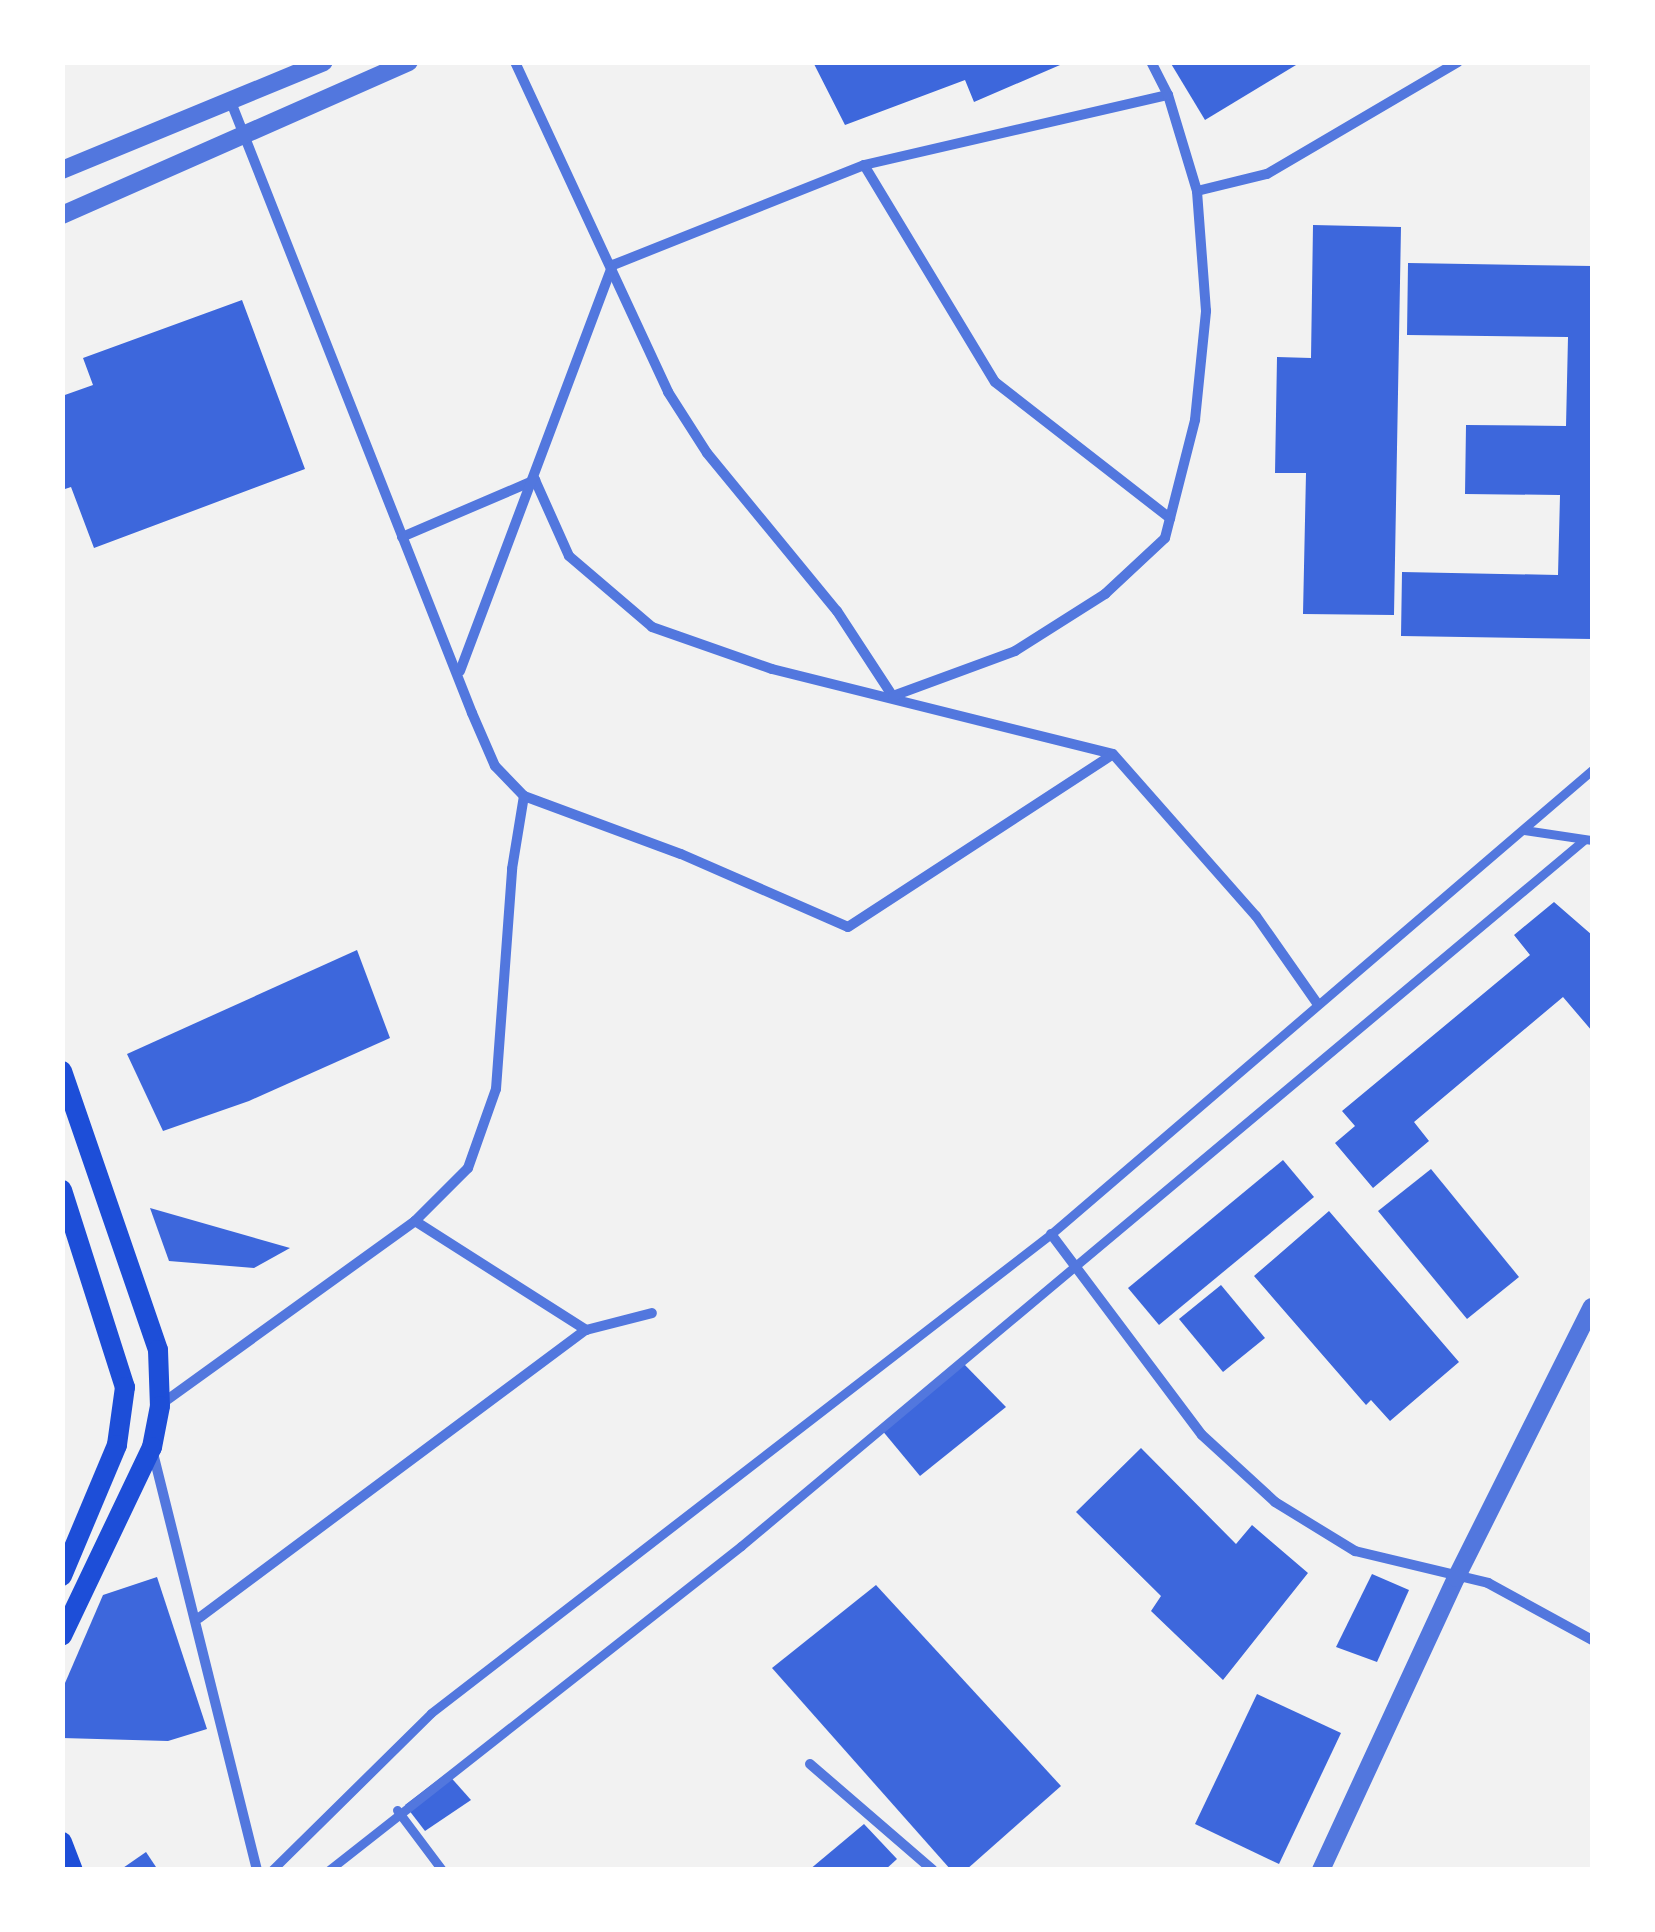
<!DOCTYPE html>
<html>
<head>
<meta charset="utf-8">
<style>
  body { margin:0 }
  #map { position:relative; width:1655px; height:1932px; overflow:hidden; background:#f2f2f2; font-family:"Public Sans",sans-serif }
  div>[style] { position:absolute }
  .building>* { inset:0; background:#3d67dc }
  .pedestrian>* { height:9px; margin:-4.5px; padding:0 4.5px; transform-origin:4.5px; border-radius:4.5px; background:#5277de }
  .minor>* { height:10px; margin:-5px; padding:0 5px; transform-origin:5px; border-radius:5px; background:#5277de }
  .tertiary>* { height:18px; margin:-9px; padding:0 9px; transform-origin:9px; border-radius:9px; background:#5277de }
  .secondary>* { height:20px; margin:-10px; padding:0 10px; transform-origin:10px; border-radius:10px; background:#1d4ed8 }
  span { translate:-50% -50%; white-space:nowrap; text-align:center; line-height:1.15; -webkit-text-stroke:8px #fff; paint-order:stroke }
  .frame { position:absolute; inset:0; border:65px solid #fff; pointer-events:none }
</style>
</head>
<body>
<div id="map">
  <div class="building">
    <i style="clip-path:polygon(813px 62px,1067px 62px,974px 102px,965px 80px,845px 125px)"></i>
    <i style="clip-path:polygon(1170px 62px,1301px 62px,1205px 120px)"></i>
    <i style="clip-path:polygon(1313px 225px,1401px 227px,1394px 615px,1303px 614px,1306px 473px,1275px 473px,1277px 357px,1311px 358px)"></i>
    <i style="clip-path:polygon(1408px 263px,1592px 266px,1592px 639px,1401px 636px,1402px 572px,1558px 575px,1560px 495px,1465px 494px,1466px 425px,1566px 426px,1568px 337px,1407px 335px)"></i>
    <i style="clip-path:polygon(242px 300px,305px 469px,94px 548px,71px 487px,62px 490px,62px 396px,93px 385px,83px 358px)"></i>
    <i style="clip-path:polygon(1554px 902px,1592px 935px,1592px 1031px,1563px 997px,1414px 1122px,1429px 1141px,1373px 1188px,1335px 1143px,1355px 1126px,1342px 1111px,1530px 955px,1514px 935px)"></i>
    <i style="clip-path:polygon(357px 950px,390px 1038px,249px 1101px,163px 1131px,127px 1054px)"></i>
    <i style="clip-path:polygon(1283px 1160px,1314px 1197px,1159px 1325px,1128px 1288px)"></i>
    <i style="clip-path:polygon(1431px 1169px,1519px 1277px,1467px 1319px,1378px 1211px)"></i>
    <i style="clip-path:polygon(150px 1208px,290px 1248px,254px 1268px,169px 1261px)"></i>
    <i style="clip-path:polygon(1329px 1211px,1459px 1362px,1390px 1421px,1371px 1400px,1366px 1405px,1254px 1276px)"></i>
    <i style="clip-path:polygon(1221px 1285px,1265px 1338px,1223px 1372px,1179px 1319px)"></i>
    <i style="clip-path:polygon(962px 1362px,1006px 1407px,920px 1476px,881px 1429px)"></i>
    <i style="clip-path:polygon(1141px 1448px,1236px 1544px,1252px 1525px,1308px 1573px,1223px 1680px,1151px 1611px,1161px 1596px,1076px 1512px)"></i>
    <i style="clip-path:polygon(1372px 1574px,1409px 1590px,1377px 1662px,1336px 1647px)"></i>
    <i style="clip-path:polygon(157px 1577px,207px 1729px,168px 1741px,62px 1738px,62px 1690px,103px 1595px)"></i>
    <i style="clip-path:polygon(876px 1585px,1061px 1786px,966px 1870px,951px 1870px,772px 1668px)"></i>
    <i style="clip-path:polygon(1257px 1694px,1341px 1733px,1279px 1864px,1195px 1824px)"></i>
    <i style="clip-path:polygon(447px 1773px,471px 1800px,425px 1831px,405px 1805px)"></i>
    <i style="clip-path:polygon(864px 1824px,897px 1859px,885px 1870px,809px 1870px)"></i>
    <i style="clip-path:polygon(146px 1852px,158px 1870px,120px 1870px)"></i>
  </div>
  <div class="pedestrian">
    <i style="left:1524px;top:830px;width:69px;rotate:8.4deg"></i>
    <i style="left:397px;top:1810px;width:75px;rotate:53.1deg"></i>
    <i style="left:272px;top:1870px;width:223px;rotate:-44.6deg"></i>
    <i style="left:431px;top:1713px;width:783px;rotate:-37.69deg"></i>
    <i style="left:1051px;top:1234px;width:713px;rotate:-40.62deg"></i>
    <i style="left:329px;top:1870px;width:524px;rotate:-38.18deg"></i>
    <i style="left:741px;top:1546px;width:1100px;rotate:-39.95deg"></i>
  </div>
  <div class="minor">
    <i style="left:515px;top:62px;width:364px;rotate:65.1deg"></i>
    <i style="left:668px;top:392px;width:72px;rotate:57.4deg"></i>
    <i style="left:707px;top:453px;width:205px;rotate:50.6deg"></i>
    <i style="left:837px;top:611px;width:100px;rotate:56.8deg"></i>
    <i style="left:864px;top:165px;width:253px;rotate:58.9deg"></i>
    <i style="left:995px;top:382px;width:222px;rotate:37.9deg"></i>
    <i style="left:1197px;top:191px;width:72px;rotate:-13.7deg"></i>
    <i style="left:1267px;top:174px;width:221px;rotate:-30.4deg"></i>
    <i style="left:402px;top:537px;width:145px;rotate:-23.2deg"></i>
    <i style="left:535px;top:480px;width:83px;rotate:65.9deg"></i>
    <i style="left:569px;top:556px;width:109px;rotate:40.5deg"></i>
    <i style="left:652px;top:627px;width:127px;rotate:19.3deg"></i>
    <i style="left:772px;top:669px;width:351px;rotate:14deg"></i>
    <i style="left:1113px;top:754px;width:216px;rotate:48.6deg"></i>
    <i style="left:1256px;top:916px;width:106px;rotate:55deg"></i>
    <i style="left:460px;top:671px;width:434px;rotate:-69.4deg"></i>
    <i style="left:613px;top:265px;width:270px;rotate:-21.7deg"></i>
    <i style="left:864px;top:165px;width:312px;rotate:-13deg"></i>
    <i style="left:893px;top:696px;width:130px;rotate:-20.2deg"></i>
    <i style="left:1015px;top:651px;width:107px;rotate:-32.3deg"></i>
    <i style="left:1105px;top:594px;width:82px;rotate:-43deg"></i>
    <i style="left:1165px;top:538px;width:122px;rotate:-75.7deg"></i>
    <i style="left:1195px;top:420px;width:110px;rotate:-84.2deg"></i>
    <i style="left:1206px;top:311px;width:120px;rotate:-94.3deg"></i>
    <i style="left:1197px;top:191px;width:100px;rotate:-106.8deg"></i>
    <i style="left:1168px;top:95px;width:37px;rotate:-117deg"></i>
    <i style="left:524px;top:796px;width:167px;rotate:20.3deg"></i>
    <i style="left:681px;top:854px;width:182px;rotate:23.6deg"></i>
    <i style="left:848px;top:927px;width:316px;rotate:-33.1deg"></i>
    <i style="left:415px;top:1221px;width:203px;rotate:32.5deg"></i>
    <i style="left:586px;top:1330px;width:68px;rotate:-14.4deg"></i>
    <i style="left:1051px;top:1234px;width:251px;rotate:53.1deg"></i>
    <i style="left:1202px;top:1435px;width:99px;rotate:42.5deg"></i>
    <i style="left:1275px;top:1502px;width:94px;rotate:31.5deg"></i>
    <i style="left:1355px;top:1551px;width:137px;rotate:13.5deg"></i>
    <i style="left:1488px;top:1583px;width:119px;rotate:28.7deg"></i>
    <i style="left:160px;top:1405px;width:314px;rotate:-35.8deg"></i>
    <i style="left:415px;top:1221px;width:75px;rotate:-45deg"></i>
    <i style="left:468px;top:1168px;width:84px;rotate:-70.5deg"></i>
    <i style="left:496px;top:1089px;width:221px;rotate:-85.8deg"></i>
    <i style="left:512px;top:869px;width:74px;rotate:-80.7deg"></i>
    <i style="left:524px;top:796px;width:42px;rotate:-134deg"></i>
    <i style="left:495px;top:766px;width:58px;rotate:-113.5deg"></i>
    <i style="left:472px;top:713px;width:657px;rotate:-111.53deg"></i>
    <i style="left:153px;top:1453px;width:430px;rotate:76deg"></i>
    <i style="left:199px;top:1618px;width:482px;rotate:-36.7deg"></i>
    <i style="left:810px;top:1764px;width:162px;rotate:40.8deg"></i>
  </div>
  <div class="tertiary">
    <i style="left:62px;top:170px;width:283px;rotate:-22.4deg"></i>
    <i style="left:62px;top:215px;width:379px;rotate:-23.8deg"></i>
    <i style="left:1321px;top:1870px;width:322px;rotate:-65.2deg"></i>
    <i style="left:1456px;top:1578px;width:303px;rotate:-63.4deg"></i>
  </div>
  <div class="secondary">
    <i style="left:62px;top:1071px;width:295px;rotate:71deg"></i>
    <i style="left:158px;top:1350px;width:56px;rotate:88deg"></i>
    <i style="left:160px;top:1406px;width:42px;rotate:101deg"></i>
    <i style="left:152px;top:1447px;width:209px;rotate:115.5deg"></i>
    <i style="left:62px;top:1190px;width:207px;rotate:72.3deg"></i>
    <i style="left:125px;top:1387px;width:59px;rotate:97.9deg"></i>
    <i style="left:117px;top:1445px;width:142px;rotate:112.8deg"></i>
    <i style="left:62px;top:1842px;width:30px;rotate:69deg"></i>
  </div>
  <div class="frame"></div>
</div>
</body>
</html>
